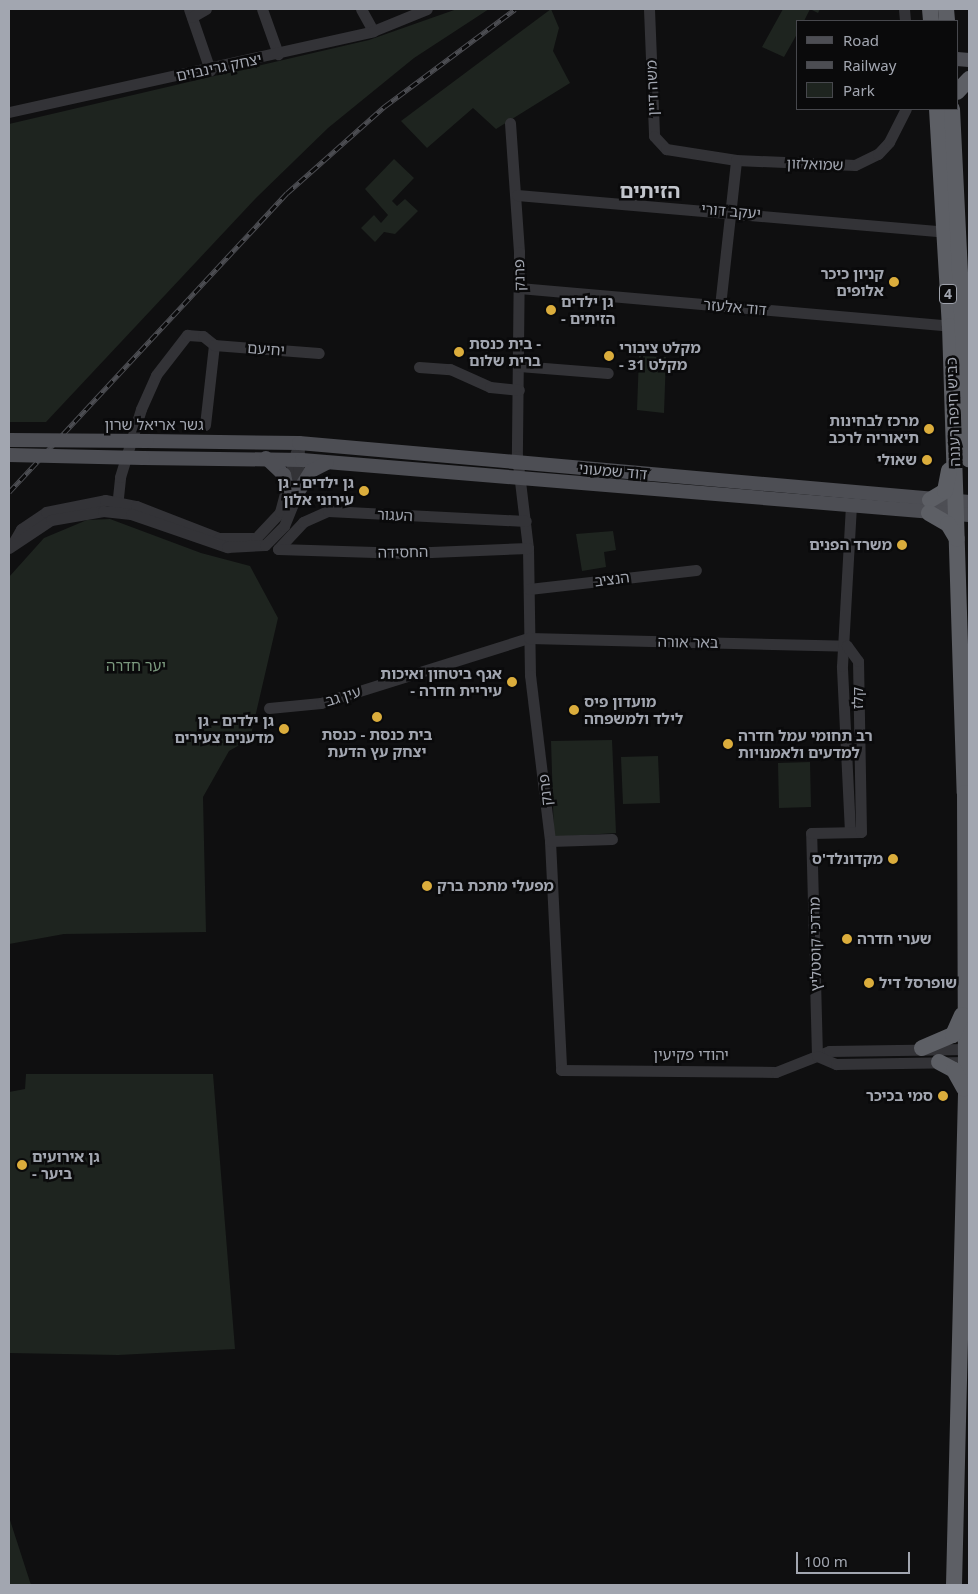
<!DOCTYPE html>
<html>
<head>
<meta charset="utf-8">
<style>
  body { margin:0 }
  #map { position:relative; width:978px; height:1594px; overflow:hidden; background:#0f0f10; font-family:"Noto Sans","Noto Sans Hebrew",sans-serif }
  div>[style] { position:absolute }
  .green>* { inset:0; background:#1e241f }
  .minor>* { height:11px; margin:-5.5px; padding:0 5.5px; transform-origin:5.5px; border-radius:5.5px; background:#333337 }
  .major>* { height:14px; margin:-7px; padding:0 7px; transform-origin:7px; border-radius:7px; background:#4d4e54 }
  .highway>* { height:16px; margin:-8px; padding:0 8px; transform-origin:8px; border-radius:8px; background:#5d5f65 }
  .rail>* { height:4.5px; margin-top:-2.25px; transform-origin:0; background:repeating-linear-gradient(90deg,#0a0a0b 0 8px,#4c4d52 0 16px); box-sizing:border-box; border-block:1px solid #4c4d52 }
  .major-bridge>* { height:14px; margin:-7px; padding:0 7px; transform-origin:7px; border-radius:7px; background:#4d4e54 }
  .dots>* { width:14px; height:14px; translate:-50% -50%; box-sizing:border-box; border:2px solid #0a0a0b; border-radius:50% }
  span { translate:-50% -50%; white-space:nowrap; text-align:center; line-height:1.15; -webkit-text-stroke:5px #0a0a0b; paint-order:stroke }
  .shield-label span { padding:1px 4px; background:#0a0a0b; border:1px solid; border-radius:4px; -webkit-text-stroke-width:0 }
  .shield-label { font-size:14px; color:#a2a6b0; font-weight:700 }
  .street-label { font-size:15px; color:#a2a6b0 }
  .poi-label { font-size:15px; color:#a2a6b0; font-weight:700 }
  .right { translate:-100% -50%; text-align:right }
  .left { translate:0 -50%; text-align:left }
  .park-label { font-size:15px; color:#7b997e }
  .district-label { font-size:20px; color:#c2c5cc; font-weight:700 }
  .frame { position:absolute; inset:0; border:10px solid #a2a6b0; pointer-events:none }
  .legend { position:absolute; left:796px; top:20px; width:162px; height:90px; box-sizing:border-box; background:#0a0a0b; border:1px solid #47484d; margin:0; padding:6px 9px; list-style:none; font-size:15px; color:#a2a6b0 }
  .legend li { display:flex; align-items:center; gap:10px; height:25px }
  .legend b { width:25px; border:1px solid #47484d }
  .scale { position:absolute; left:796px; top:1552px; width:114px; height:22px; box-sizing:border-box; border:2px solid #a2a6b0; border-top:0; padding-left:6px; font-size:15px; line-height:18px; white-space:nowrap; color:#a2a6b0; -webkit-text-stroke:4px #0a0a0b; paint-order:stroke }
</style>
</head>
<body>
<div id="map">
  <div class="green">
    <i style="clip-path:polygon(457px 9px,489px 9px,414px 58px,328px 128px,256px 198px,46px 422px,9px 422px,9px 124px,369px 40px)"></i>
    <i style="clip-path:polygon(551px 9px,559px 28px,553px 51px,570px 83px,496px 129px,473px 108px,427px 148px,401px 121px)"></i>
    <i style="clip-path:polygon(783px 9px,820px 9px,818px 13px,810px 9px,804px 21px,797px 21px,797px 34px,784px 57px,762px 47px)"></i>
    <i style="clip-path:polygon(394px 159px,414px 178px,392px 201px,397px 206px,405px 199px,418px 211px,395px 234px,384px 232px,375px 242px,361px 228px,374px 215px,381px 223px,388px 215px,365px 189px)"></i>
    <i style="clip-path:polygon(639px 356px,666px 357px,664px 413px,637px 410px)"></i>
    <i style="clip-path:polygon(110px 519px,201px 553px,250px 566px,278px 618px,250px 739px,229px 751px,203px 797px,206px 932px,64px 934px,9px 944px,9px 577px,44px 538px,87px 520px)"></i>
    <i style="clip-path:polygon(613px 531px,616px 550px,604px 552px,606px 567px,582px 571px,576px 534px)"></i>
    <i style="clip-path:polygon(612px 740px,616px 833px,554px 837px,551px 741px)"></i>
    <i style="clip-path:polygon(658px 756px,660px 803px,623px 804px,621px 757px)"></i>
    <i style="clip-path:polygon(810px 762px,811px 807px,779px 808px,778px 763px)"></i>
    <i style="clip-path:polygon(26px 1074px,213px 1074px,235px 1349px,118px 1355px,9px 1353px,9px 1092px,25px 1089px)"></i>
    <i style="clip-path:polygon(9px 1517px,31px 1585px,9px 1585px)"></i>
  </div>
  <div class="minor">
    <i style="left:189px;top:9px;width:65px;rotate:71deg"></i>
    <i style="left:262px;top:9px;width:48px;rotate:70.4deg"></i>
    <i style="left:361px;top:9px;width:25px;rotate:61deg"></i>
    <i style="left:649px;top:9px;width:127px;rotate:87.7deg"></i>
    <i style="left:654px;top:136px;width:18px;rotate:47deg"></i>
    <i style="left:666px;top:149px;width:71px;rotate:8.9deg"></i>
    <i style="left:736px;top:160px;width:119px;rotate:2.4deg"></i>
    <i style="left:855px;top:165px;width:25px;rotate:-26deg"></i>
    <i style="left:878px;top:154px;width:16px;rotate:-47deg"></i>
    <i style="left:889px;top:142px;width:37px;rotate:-63deg"></i>
    <i style="left:904px;top:9px;width:12px;rotate:85deg"></i>
    <i style="left:192px;top:17px;width:16px;rotate:-30deg"></i>
    <i style="left:9px;top:112px;width:373px;rotate:-12.5deg"></i>
    <i style="left:373px;top:31px;width:58px;rotate:-22.2deg"></i>
    <i style="left:510px;top:123px;width:129px;rotate:86deg"></i>
    <i style="left:519px;top:252px;width:204px;rotate:90.6deg"></i>
    <i style="left:517px;top:456px;width:93px;rotate:83.2deg"></i>
    <i style="left:528px;top:548px;width:127px;rotate:89.1deg"></i>
    <i style="left:530px;top:675px;width:167px;rotate:83.1deg"></i>
    <i style="left:550px;top:841px;width:229px;rotate:87.2deg"></i>
    <i style="left:561px;top:1070px;width:215px;rotate:0.5deg"></i>
    <i style="left:776px;top:1072px;width:57px;rotate:-21.6deg"></i>
    <i style="left:829px;top:1051px;width:137px;rotate:-0.8deg"></i>
    <i style="left:517px;top:195px;width:430px;rotate:4.9deg"></i>
    <i style="left:519px;top:288px;width:433px;rotate:5deg"></i>
    <i style="left:720px;top:306px;width:147px;rotate:-83.7deg"></i>
    <i style="left:519px;top:366px;width:89px;rotate:4.5deg"></i>
    <i style="left:419px;top:367px;width:31px;rotate:4deg"></i>
    <i style="left:450px;top:369px;width:44px;rotate:24.2deg"></i>
    <i style="left:490px;top:387px;width:29px;rotate:6deg"></i>
    <i style="left:205px;top:425px;width:81px;rotate:-83.6deg"></i>
    <i style="left:117px;top:507px;width:30px;rotate:-84deg"></i>
    <i style="left:120px;top:477px;width:71px;rotate:-72.8deg"></i>
    <i style="left:141px;top:409px;width:37px;rotate:-66deg"></i>
    <i style="left:156px;top:375px;width:51px;rotate:-52.2deg"></i>
    <i style="left:187px;top:335px;width:16px;rotate:4deg"></i>
    <i style="left:203px;top:336px;width:14px;rotate:39deg"></i>
    <i style="left:214px;top:345px;width:105px;rotate:4.4deg"></i>
    <i style="left:13px;top:543px;width:16px;rotate:-60deg"></i>
    <i style="left:21px;top:529px;width:30px;rotate:-34deg"></i>
    <i style="left:46px;top:512px;width:60px;rotate:-11.5deg"></i>
    <i style="left:105px;top:500px;width:32px;rotate:11deg"></i>
    <i style="left:136px;top:506px;width:89px;rotate:21.1deg"></i>
    <i style="left:219px;top:538px;width:37px"></i>
    <i style="left:256px;top:538px;width:35px;rotate:-47deg"></i>
    <i style="left:280px;top:512px;width:62px;rotate:-75.1deg"></i>
    <i style="left:9px;top:548px;width:50px;rotate:-33.7deg"></i>
    <i style="left:51px;top:520px;width:53px;rotate:-9.8deg"></i>
    <i style="left:103px;top:511px;width:28px;rotate:6deg"></i>
    <i style="left:131px;top:514px;width:102px;rotate:19deg"></i>
    <i style="left:227px;top:547px;width:38px;rotate:-3deg"></i>
    <i style="left:265px;top:545px;width:27px;rotate:-45deg"></i>
    <i style="left:284px;top:526px;width:37px;rotate:-68deg"></i>
    <i style="left:298px;top:492px;width:49px;rotate:-88.8deg"></i>
    <i style="left:278px;top:549px;width:37px;rotate:-47deg"></i>
    <i style="left:303px;top:522px;width:27px;rotate:-24deg"></i>
    <i style="left:328px;top:511px;width:198px;rotate:2.9deg"></i>
    <i style="left:278px;top:549px;width:129px;rotate:1.8deg"></i>
    <i style="left:407px;top:553px;width:121px;rotate:-2.4deg"></i>
    <i style="left:529px;top:589px;width:168px;rotate:-6.5deg"></i>
    <i style="left:269px;top:708px;width:52px;rotate:-5.5deg"></i>
    <i style="left:321px;top:703px;width:218px;rotate:-17.4deg"></i>
    <i style="left:529px;top:638px;width:318px;rotate:1.4deg"></i>
    <i style="left:850px;top:832px;width:166px;rotate:-92.8deg"></i>
    <i style="left:842px;top:666px;width:159px;rotate:-86.8deg"></i>
    <i style="left:550px;top:841px;width:62px;rotate:-1.8deg"></i>
    <i style="left:817px;top:1056px;width:223px;rotate:-91.5deg"></i>
    <i style="left:811px;top:833px;width:50px;rotate:-1.1deg"></i>
    <i style="left:861px;top:832px;width:171px;rotate:-91deg"></i>
    <i style="left:858px;top:661px;width:19px;rotate:-126deg"></i>
    <i style="left:817px;top:1056px;width:21px;rotate:23deg"></i>
    <i style="left:836px;top:1064px;width:130px;rotate:-0.9deg"></i>
  </div>
  <div class="major">
    <i style="left:957px;top:59px;width:12px;rotate:5deg"></i>
    <i style="left:147px;top:441px;width:152px;rotate:0.8deg"></i>
    <i style="left:299px;top:443px;width:673px;rotate:5.03deg"></i>
    <i style="left:143px;top:458px;width:159px;rotate:0.7deg"></i>
    <i style="left:302px;top:460px;width:669px;rotate:4.71deg"></i>
    <i style="left:266px;top:458px;width:25px;rotate:43deg"></i>
    <i style="left:284px;top:475px;width:17px;rotate:77deg"></i>
    <i style="left:298px;top:492px;width:25px;rotate:-58deg"></i>
    <i style="left:311px;top:471px;width:18px;rotate:-27deg"></i>
  </div>
  <div class="highway">
    <i style="left:930px;top:9px;width:12px;rotate:85deg"></i>
    <i style="left:946px;top:9px;width:12px;rotate:85deg"></i>
    <i style="left:957px;top:92px;width:18px;rotate:-47deg"></i>
    <i style="left:937px;top:109px;width:217px;rotate:86.6deg"></i>
    <i style="left:950px;top:326px;width:467px;rotate:88.2deg"></i>
    <i style="left:965px;top:793px;width:301px;rotate:89.8deg"></i>
    <i style="left:966px;top:1094px;width:491px;rotate:91.4deg"></i>
    <i style="left:952px;top:109px;width:351px;rotate:87.2deg"></i>
    <i style="left:930px;top:500px;width:17px;rotate:-31deg"></i>
    <i style="left:945px;top:491px;width:21px;rotate:-79deg"></i>
    <i style="left:929px;top:513px;width:22px;rotate:30deg"></i>
    <i style="left:948px;top:524px;width:17px;rotate:59deg"></i>
    <i style="left:922px;top:1048px;width:34px;rotate:-23deg"></i>
    <i style="left:953px;top:1035px;width:22px;rotate:-66deg"></i>
    <i style="left:939px;top:1062px;width:17px;rotate:28deg"></i>
    <i style="left:954px;top:1070px;width:21px;rotate:61deg"></i>
  </div>
  <div class="rail">
    <i style="left:9px;top:492px;width:408px;rotate:-47.1deg"></i>
    <i style="left:287px;top:193px;width:131px;rotate:-41.6deg"></i>
    <i style="left:385px;top:106px;width:162px;rotate:-36.7deg"></i>
  </div>
  <div class="major-bridge">
    <i style="left:9px;top:440px;width:138px;rotate:0.4deg"></i>
    <i style="left:9px;top:455px;width:134px;rotate:1.3deg"></i>
  </div>
  <div class="dots">
    <i style="left:894px;top:282px;background:#dbad3c"></i>
    <i style="left:551px;top:310px;background:#dbad3c"></i>
    <i style="left:459px;top:352px;background:#dbad3c"></i>
    <i style="left:609px;top:356px;background:#dbad3c"></i>
    <i style="left:929px;top:429px;background:#dbad3c"></i>
    <i style="left:927px;top:460px;background:#dbad3c"></i>
    <i style="left:364px;top:491px;background:#dbad3c"></i>
    <i style="left:902px;top:545px;background:#dbad3c"></i>
    <i style="left:512px;top:682px;background:#dbad3c"></i>
    <i style="left:574px;top:710px;background:#dbad3c"></i>
    <i style="left:377px;top:717px;background:#dbad3c"></i>
    <i style="left:284px;top:729px;background:#dbad3c"></i>
    <i style="left:728px;top:744px;background:#dbad3c"></i>
    <i style="left:893px;top:859px;background:#dbad3c"></i>
    <i style="left:427px;top:886px;background:#dbad3c"></i>
    <i style="left:847px;top:939px;background:#dbad3c"></i>
    <i style="left:869px;top:983px;background:#dbad3c"></i>
    <i style="left:943px;top:1096px;background:#dbad3c"></i>
    <i style="left:22px;top:1165px;background:#dbad3c"></i>
  </div>
  <div class="shield-label">
    <span style="left:948px;top:294px">4</span>
  </div>
  <div class="street-label">
    <span style="left:219px;top:67px;rotate:-12deg">יצחק גרינבוים</span>
    <span style="left:652px;top:88px;rotate:-92deg">משה דיין</span>
    <span style="left:815px;top:164px;rotate:2deg">שמואלזון</span>
    <span style="left:731px;top:211px;rotate:5deg">יעקב דורי</span>
    <span style="left:519px;top:275px;rotate:-91deg">פרנק</span>
    <span style="left:735px;top:307px;rotate:5deg">דוד אלעזר</span>
    <span style="left:266px;top:349px;rotate:4deg">יחיעם</span>
    <span style="left:953px;top:412px;rotate:-92deg">כביש חיפה רעננה</span>
    <span style="left:154px;top:425px">גשר אריאל שרון</span>
    <span style="left:613px;top:471px;rotate:5deg">דוד שמעוני</span>
    <span style="left:395px;top:515px;rotate:3deg">העגור</span>
    <span style="left:403px;top:552px;rotate:-1deg">החסידה</span>
    <span style="left:612px;top:579px;rotate:-7deg">הנציב</span>
    <span style="left:688px;top:642px;rotate:1deg">באר אורה</span>
    <span style="left:343px;top:696px;rotate:-17deg">עין גב</span>
    <span style="left:858px;top:698px;rotate:-90deg">קלז</span>
    <span style="left:545px;top:790px;rotate:-96deg">פרנק</span>
    <span style="left:815px;top:944px;rotate:-91deg">מרדכי קוסטליץ</span>
    <span style="left:691px;top:1055px">יהודי פקיעין</span>
  </div>
  <div class="poi-label">
    <span class="right" style="left:884px;top:282px">קניון כיכר<br>אלופים</span>
    <span class="left" style="left:561px;top:310px">גן ילדים<br>- הזיתים</span>
    <span class="left" style="left:469px;top:352px">בית כנסת -<br>ברית שלום</span>
    <span class="left" style="left:619px;top:356px">מקלט ציבורי<br>- מקלט 31</span>
    <span class="right" style="left:919px;top:429px">מרכז לבחינות<br>תיאוריה לרכב</span>
    <span class="right" style="left:917px;top:460px">שאולי</span>
    <span class="right" style="left:354px;top:491px">גן ילדים - גן<br>עירוני אלון</span>
    <span class="right" style="left:892px;top:545px">משרד הפנים</span>
    <span class="right" style="left:502px;top:682px">אגף ביטחון ואיכות<br>- עיריית חדרה</span>
    <span class="left" style="left:584px;top:710px">מועדון פיס<br>לילד ולמשפחה</span>
    <span class="right" style="left:274px;top:729px">גן ילדים - גן<br>מדענים צעירים</span>
    <span style="left:377px;top:743px">בית כנסת - כנסת<br>יצחק עץ הדעת</span>
    <span class="left" style="left:738px;top:744px">רב תחומי עמל חדרה<br>למדעים ולאמנויות</span>
    <span class="right" style="left:883px;top:859px">מקדונלד'ס</span>
    <span class="left" style="left:437px;top:886px">מפעלי מתכת ברק</span>
    <span class="left" style="left:857px;top:939px">שערי חדרה</span>
    <span class="left" style="left:879px;top:983px">שופרסל דיל</span>
    <span class="right" style="left:933px;top:1096px">סמי בכיכר</span>
    <span class="left" style="left:32px;top:1165px">גן אירועים<br>- ביער</span>
  </div>
  <div class="park-label">
    <span style="left:136px;top:666px">יער חדרה</span>
  </div>
  <div class="district-label">
    <span style="left:650px;top:190px">הזיתים</span>
  </div>
  <div class="frame"></div>
  <ul class="legend">
  <li><b style="height:6px;background:#4d4e54"></b>Road</li>
  <li><b style="height:6px;background:#4c4d52"></b>Railway</li>
  <li><b style="height:14px;background:#1e241f"></b>Park</li>
  </ul>
  <div class="scale">100 m</div>
</div>
</body>
</html>
